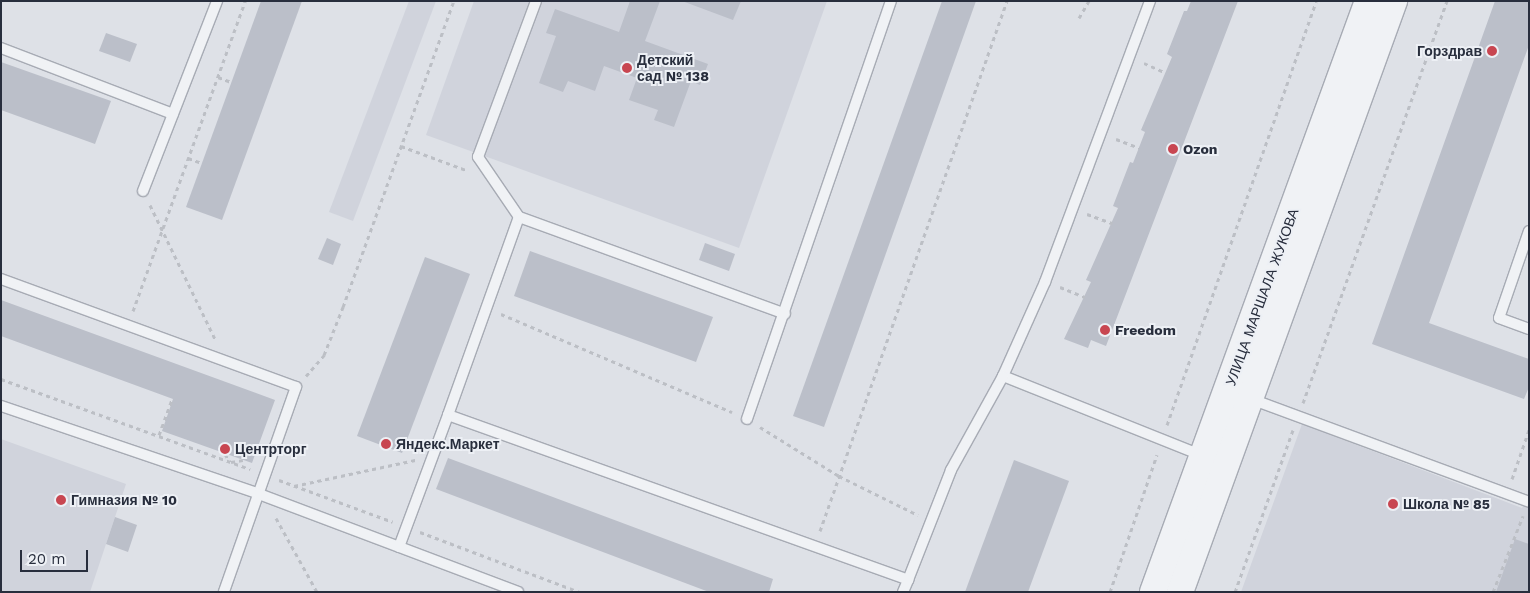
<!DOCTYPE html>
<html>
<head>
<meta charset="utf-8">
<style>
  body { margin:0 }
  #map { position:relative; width:1530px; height:593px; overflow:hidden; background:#dee1e7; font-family:"Work Sans",sans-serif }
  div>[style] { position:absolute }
  .built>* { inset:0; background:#d0d3dc }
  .building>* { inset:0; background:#bbbfc9 }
  .path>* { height:3px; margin-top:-1.5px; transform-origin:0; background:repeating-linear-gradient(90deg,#bcbfc5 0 4px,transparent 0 8px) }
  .roads { filter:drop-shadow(1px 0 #a7abb4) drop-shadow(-1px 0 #a7abb4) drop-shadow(0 1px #a7abb4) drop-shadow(0 -1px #a7abb4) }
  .service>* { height:10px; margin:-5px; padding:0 5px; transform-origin:5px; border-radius:5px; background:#f0f2f5 }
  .tertiary>* { height:26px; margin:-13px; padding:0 13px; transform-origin:13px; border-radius:13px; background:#f0f2f5 }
  .dots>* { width:14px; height:14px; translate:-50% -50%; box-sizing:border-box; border:2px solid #edf0f5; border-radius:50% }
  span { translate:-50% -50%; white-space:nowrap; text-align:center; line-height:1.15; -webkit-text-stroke:4px #edf0f5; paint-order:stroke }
  .poi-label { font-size:14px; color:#282e3d; font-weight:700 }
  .right { translate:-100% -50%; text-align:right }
  .left { translate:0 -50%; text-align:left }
  .street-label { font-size:14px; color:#282e3d }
  .frame { position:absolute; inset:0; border:2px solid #282e3d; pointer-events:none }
  .scale { position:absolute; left:20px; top:550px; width:68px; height:22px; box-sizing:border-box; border:2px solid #282e3d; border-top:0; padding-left:6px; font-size:15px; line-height:18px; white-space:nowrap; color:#282e3d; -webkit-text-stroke:4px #edf0f5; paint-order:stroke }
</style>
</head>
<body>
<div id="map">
  <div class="built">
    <i style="clip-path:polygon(409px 1px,436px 1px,353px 221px,329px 212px)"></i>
    <i style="clip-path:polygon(474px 1px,827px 1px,739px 248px,426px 135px)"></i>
    <i style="clip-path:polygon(1302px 424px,1522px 508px,1529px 492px,1529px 592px,1241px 592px)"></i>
    <i style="clip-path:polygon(1px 439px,126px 484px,90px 592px,1px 592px)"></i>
  </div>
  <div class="building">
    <i style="clip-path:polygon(261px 1px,302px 1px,222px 220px,186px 207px)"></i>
    <i style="clip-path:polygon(630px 1px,660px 1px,645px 41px,708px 64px,700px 85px,691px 81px,674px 127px,654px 120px,658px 110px,629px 100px,637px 78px,604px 66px,595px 91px,568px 81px,563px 92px,539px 83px,556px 36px,546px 33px,555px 9px,619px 32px)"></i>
    <i style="clip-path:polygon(682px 1px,741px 1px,733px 20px)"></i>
    <i style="clip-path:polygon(942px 1px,976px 1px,824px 427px,793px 416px)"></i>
    <i style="clip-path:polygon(1191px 1px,1238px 1px,1106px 346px,1091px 340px,1088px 348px,1064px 339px,1091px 282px,1086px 280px,1118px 208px,1113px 206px,1130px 162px,1133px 163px,1145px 132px,1141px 130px,1172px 57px,1167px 54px,1184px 11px,1187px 11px)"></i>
    <i style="clip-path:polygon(1495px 1px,1529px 1px,1529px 45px,1429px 323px,1529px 359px,1529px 387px,1524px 399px,1372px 344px)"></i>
    <i style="clip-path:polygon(106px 33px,137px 44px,130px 62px,99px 51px)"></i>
    <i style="clip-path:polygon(1px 62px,111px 101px,95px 144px,1px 110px)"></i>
    <i style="clip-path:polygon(327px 238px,341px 244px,333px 265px,318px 259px)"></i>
    <i style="clip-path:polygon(705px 243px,735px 254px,729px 271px,699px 260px)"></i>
    <i style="clip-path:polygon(530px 251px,713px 317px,696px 362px,514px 296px)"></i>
    <i style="clip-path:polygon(425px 257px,470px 274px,402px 453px,357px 436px)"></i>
    <i style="clip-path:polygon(1px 300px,275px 400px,252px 463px,162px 431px,173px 399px,1px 336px)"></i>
    <i style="clip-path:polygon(448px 458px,773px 579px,769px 592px,709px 592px,436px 489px)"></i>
    <i style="clip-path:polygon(1014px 460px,1069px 481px,1028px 592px,965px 592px)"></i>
    <i style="clip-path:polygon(115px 517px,137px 525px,128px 552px,106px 544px)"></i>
    <i style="clip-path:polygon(1515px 539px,1529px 544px,1529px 592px,1496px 592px)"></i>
  </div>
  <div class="path">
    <i style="left:1079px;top:18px;width:20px;rotate:-60deg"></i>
    <i style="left:1144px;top:63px;width:24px;rotate:24deg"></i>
    <i style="left:218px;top:77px;width:14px;rotate:21deg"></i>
    <i style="left:1116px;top:139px;width:25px;rotate:21deg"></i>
    <i style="left:401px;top:146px;width:69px;rotate:20.3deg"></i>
    <i style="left:188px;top:158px;width:15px;rotate:20deg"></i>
    <i style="left:150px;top:205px;width:151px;rotate:64.1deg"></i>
    <i style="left:1087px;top:214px;width:27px;rotate:20deg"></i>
    <i style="left:1060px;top:287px;width:27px;rotate:22deg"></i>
    <i style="left:133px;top:311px;width:330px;rotate:-70.1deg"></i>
    <i style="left:501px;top:314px;width:251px;rotate:23deg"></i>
    <i style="left:306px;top:376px;width:28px;rotate:-49deg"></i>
    <i style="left:324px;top:355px;width:52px;rotate:-68.4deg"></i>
    <i style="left:343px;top:307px;width:326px;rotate:-70.1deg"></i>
    <i style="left:1px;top:379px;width:265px;rotate:19.9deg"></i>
    <i style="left:1303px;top:403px;width:427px;rotate:-70.3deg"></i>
    <i style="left:1167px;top:425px;width:449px;rotate:-70.6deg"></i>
    <i style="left:760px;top:427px;width:93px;rotate:31.8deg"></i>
    <i style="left:839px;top:476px;width:88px;rotate:26.3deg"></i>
    <i style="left:159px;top:435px;width:38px;rotate:-70deg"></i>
    <i style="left:225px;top:454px;width:9px;rotate:58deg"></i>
    <i style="left:231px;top:462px;width:12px;rotate:-9deg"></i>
    <i style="left:1512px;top:479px;width:52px;rotate:-70.9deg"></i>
    <i style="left:279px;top:480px;width:121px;rotate:20.2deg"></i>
    <i style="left:294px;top:486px;width:124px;rotate:-12.1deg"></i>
    <i style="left:276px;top:518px;width:85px;rotate:61deg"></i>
    <i style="left:820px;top:531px;width:562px;rotate:-70.57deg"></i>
    <i style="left:420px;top:532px;width:171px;rotate:20.6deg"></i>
    <i style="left:1110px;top:592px;width:145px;rotate:-71.1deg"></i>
    <i style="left:1235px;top:592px;width:172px;rotate:-70.3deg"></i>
    <i style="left:1493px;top:592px;width:82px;rotate:-68.5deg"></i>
  </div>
  <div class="roads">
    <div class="service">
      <i style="left:1150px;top:1px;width:300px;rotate:110.5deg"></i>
      <i style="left:1045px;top:282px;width:103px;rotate:114.1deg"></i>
      <i style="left:1003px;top:376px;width:213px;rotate:21.8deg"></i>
      <i style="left:1px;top:48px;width:184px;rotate:21deg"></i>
      <i style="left:143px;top:191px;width:204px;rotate:-68.7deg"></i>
      <i style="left:519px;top:217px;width:73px;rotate:-124.3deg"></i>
      <i style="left:478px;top:157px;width:166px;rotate:-69.6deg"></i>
      <i style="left:1529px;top:231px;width:92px;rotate:109deg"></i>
      <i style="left:1499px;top:318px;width:32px;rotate:20deg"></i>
      <i style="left:1px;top:279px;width:314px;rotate:20.1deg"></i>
      <i style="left:296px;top:387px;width:217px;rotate:109.4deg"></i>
      <i style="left:1251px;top:399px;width:296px;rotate:20.3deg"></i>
      <i style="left:1px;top:406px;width:273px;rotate:18.8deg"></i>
      <i style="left:259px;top:494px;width:277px;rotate:20.7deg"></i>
      <i style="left:448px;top:415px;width:210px;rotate:-70.3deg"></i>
      <i style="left:519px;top:217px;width:283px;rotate:20deg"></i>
      <i style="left:747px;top:419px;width:442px;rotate:-71deg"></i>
      <i style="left:399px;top:547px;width:141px;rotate:-69.6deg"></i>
      <i style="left:448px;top:415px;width:489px;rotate:19.7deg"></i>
      <i style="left:908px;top:580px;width:118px;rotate:-68.6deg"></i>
      <i style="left:951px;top:470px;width:107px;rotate:-61deg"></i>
      <i style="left:903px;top:592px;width:13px;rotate:-67deg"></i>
    </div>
    <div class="tertiary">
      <i style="left:1153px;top:592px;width:629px;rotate:-70.01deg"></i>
      <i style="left:1180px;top:592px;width:629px;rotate:-70.09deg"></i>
    </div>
  </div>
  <div class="dots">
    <i style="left:1492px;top:51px;background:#c84651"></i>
    <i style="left:627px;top:68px;background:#c84651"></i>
    <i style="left:1173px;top:149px;background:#c84651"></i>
    <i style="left:1105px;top:330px;background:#c84651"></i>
    <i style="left:386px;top:444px;background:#c84651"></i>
    <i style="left:225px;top:449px;background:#c84651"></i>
    <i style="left:61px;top:500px;background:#c84651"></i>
    <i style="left:1393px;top:504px;background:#c84651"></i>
  </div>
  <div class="poi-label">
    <span class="right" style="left:1482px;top:51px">Горздрав</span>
    <span class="left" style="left:637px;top:68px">Детский<br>сад № 138</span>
    <span class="left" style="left:1183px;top:149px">Ozon</span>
    <span class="left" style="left:1115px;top:330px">Freedom</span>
    <span class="left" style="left:396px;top:444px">Яндекс.Маркет</span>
    <span class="left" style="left:235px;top:449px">Центрторг</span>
    <span class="left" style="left:71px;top:500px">Гимназия № 10</span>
    <span class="left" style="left:1403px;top:504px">Школа № 85</span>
  </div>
  <div class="street-label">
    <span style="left:1262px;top:297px;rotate:-70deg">УЛИЦА МАРШАЛА ЖУКОВА</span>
  </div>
  <div class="frame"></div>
  <div class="scale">20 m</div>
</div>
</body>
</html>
